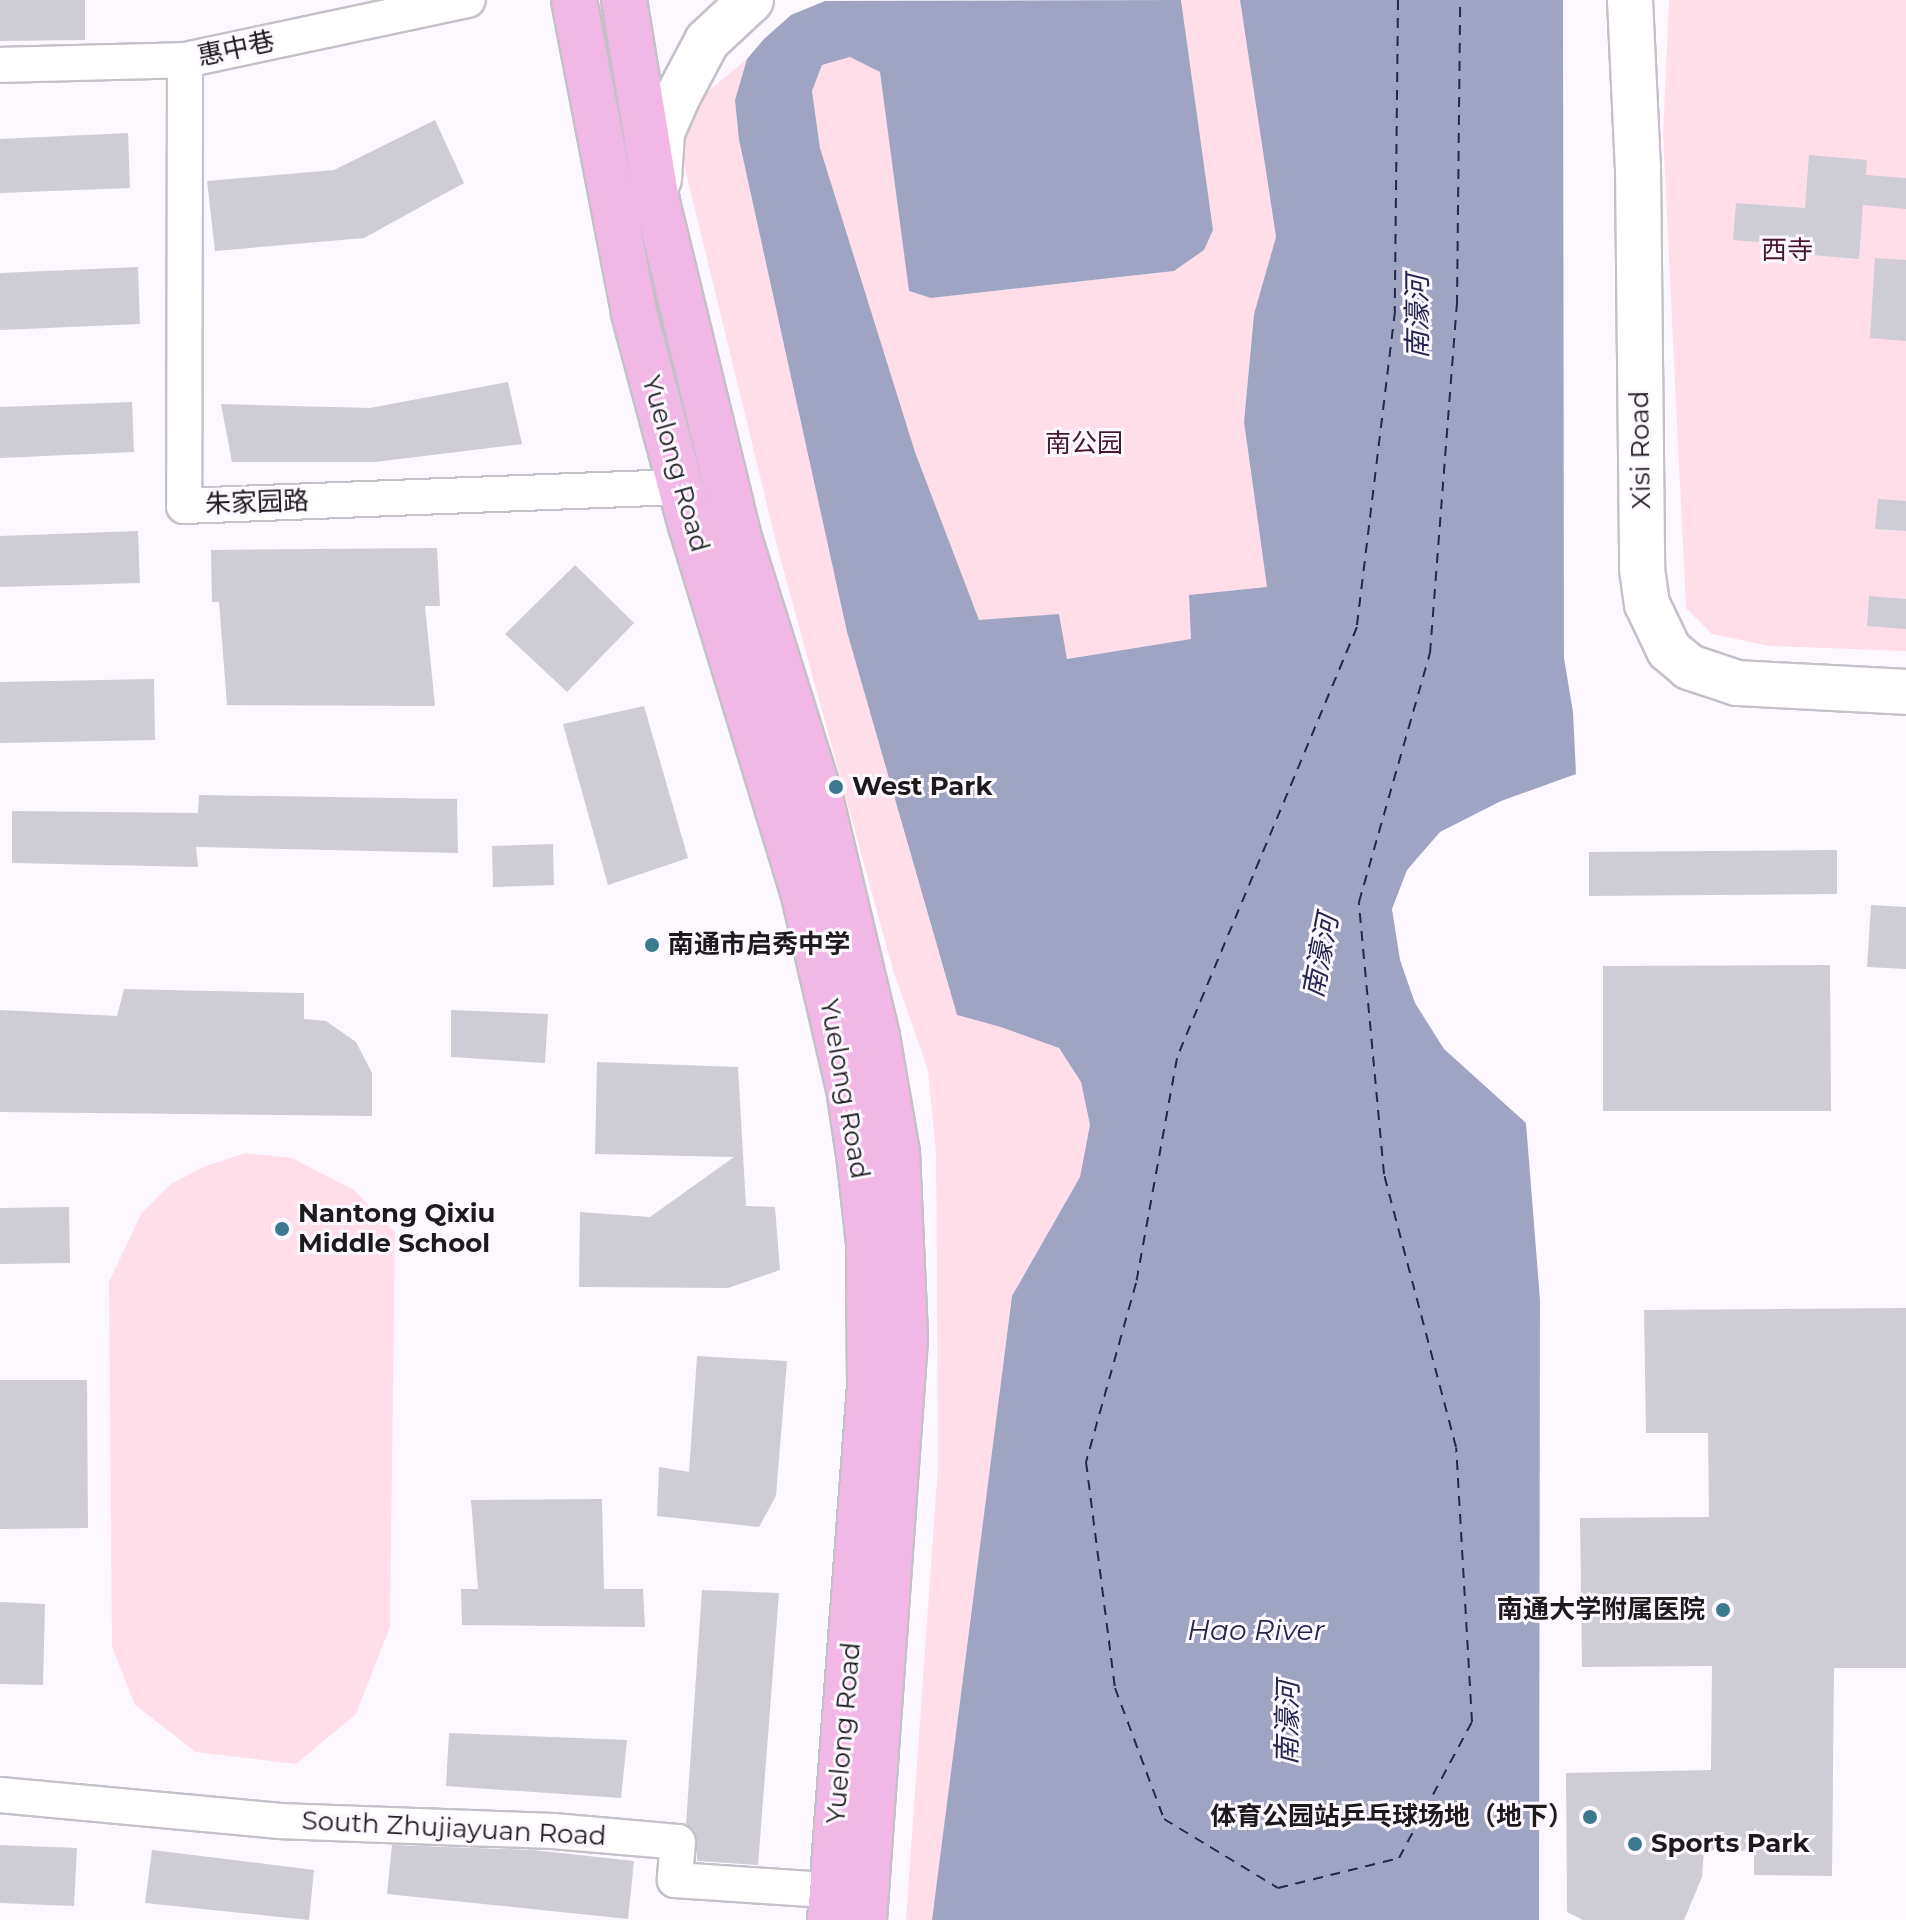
<!DOCTYPE html>
<html>
<head>
<meta charset="utf-8">
<style>
  body { margin:0 }
  #map { position:relative; width:1906px; height:1920px; overflow:hidden; background:#fdf8ff; font-family:Montserrat,"Noto Sans SC",sans-serif }
  div>[style] { position:absolute }
  .green>* { inset:0; background:#ffdeea }
  .water>* { inset:0; background:#9fa4c2 }
  .ferry>* { height:2px; margin-top:-1px; transform-origin:0; background:repeating-linear-gradient(90deg,#242650 0 10px,transparent 0 18px) }
  .building>* { inset:0; background:#ceccd5 }
  .roads { filter:drop-shadow(2px 0 #c6c0c8) drop-shadow(-2px 0 #c6c0c8) drop-shadow(0 2px #c6c0c8) drop-shadow(0 -2px #c6c0c8) }
  .street>* { height:34px; margin:-17px; padding:0 17px; transform-origin:17px; border-radius:17px; background:#fff }
  .secondary>* { height:44px; margin:-22px; padding:0 22px; transform-origin:22px; border-radius:22px; background:#fff }
  .primary>* { height:44px; margin:-22px; padding:0 22px; transform-origin:22px; border-radius:22px; background:#f1b8e5 }
  .dots>* { width:22px; height:22px; translate:-50% -50%; box-sizing:border-box; border:4px solid #fdf8ff; border-radius:50% }
  span { translate:-50% -50%; white-space:nowrap; text-align:center; line-height:1.15; -webkit-text-stroke:6px #fdf8ff; paint-order:stroke }
  .street-label { font-size:26px; color:#1c1a1d }
  .park-label { font-size:26px; color:#45182d }
  .poi-label { font-size:26px; color:#1c1a1d; font-weight:700 }
  .left { translate:0 -50%; text-align:left }
  .right { translate:-100% -50%; text-align:right }
  .water-label { font-size:28px; color:#242650; font-style:italic }
</style>
</head>
<body>
<div id="map">
  <div class="green">
    <i style="clip-path:polygon(1181px 0,1240px 0,1276px 237px,1254px 314px,1244px 422px,1267px 588px,1189px 595px,1192px 639px,1066px 659px,1059px 614px,979px 621px,915px 452px,820px 148px,812px 91px,822px 65px,850px 57px,881px 72px,909px 291px,931px 298px,1174px 271px,1213px 230px)"></i>
    <i style="clip-path:polygon(1669px 0,1906px 0,1906px 651px,1769px 646px,1712px 634px,1686px 608px,1663px 135px)"></i>
    <i style="clip-path:polygon(747px 59px,735px 100px,739px 140px,847px 632px,957px 1015px,1001px 1026px,1059px 1048px,1081px 1082px,1090px 1125px,1080px 1177px,1012px 1296px,932px 1920px,906px 1920px,938px 1465px,936px 1154px,928px 1070px,893px 970px,778px 550px,678px 140px,690px 106px)"></i>
    <i style="clip-path:polygon(245px 1153px,292px 1158px,354px 1190px,395px 1232px,390px 1627px,356px 1714px,296px 1764px,196px 1752px,135px 1705px,112px 1647px,109px 1282px,141px 1214px,171px 1184px,204px 1167px)"></i>
  </div>
  <div class="water">
    <i style="clip-path:polygon(1181px 0,1213px 230px,1204px 250px,1174px 271px,931px 298px,909px 291px,880px 72px,850px 57px,822px 65px,812px 91px,820px 148px,915px 452px,979px 620px,1059px 614px,1067px 659px,1191px 639px,1189px 595px,1267px 587px,1244px 422px,1254px 314px,1276px 237px,1240px 0,1563px 0,1564px 658px,1573px 712px,1576px 774px,1501px 801px,1440px 832px,1407px 870px,1392px 909px,1400px 960px,1415px 1003px,1444px 1049px,1526px 1123px,1540px 1300px,1539px 1920px,932px 1920px,1012px 1296px,1080px 1177px,1090px 1125px,1081px 1082px,1059px 1048px,1001px 1027px,957px 1015px,847px 632px,739px 140px,735px 100px,747px 59px,764px 39px,791px 15px,825px 1px)"></i>
  </div>
  <div class="ferry">
    <i style="left:1398px;top:0;width:311px;rotate:90.6deg"></i>
    <i style="left:1395px;top:311px;width:318px;rotate:96.9deg"></i>
    <i style="left:1357px;top:627px;width:467px;rotate:112.7deg"></i>
    <i style="left:1177px;top:1058px;width:229px;rotate:100.3deg"></i>
    <i style="left:1136px;top:1283px;width:186px;rotate:105.6deg"></i>
    <i style="left:1086px;top:1462px;width:228px;rotate:82.7deg"></i>
    <i style="left:1115px;top:1688px;width:140px;rotate:69.5deg"></i>
    <i style="left:1164px;top:1819px;width:133px;rotate:31.2deg"></i>
    <i style="left:1278px;top:1888px;width:125px;rotate:-13.9deg"></i>
    <i style="left:1399px;top:1858px;width:154px;rotate:-61.8deg"></i>
    <i style="left:1472px;top:1722px;width:275px;rotate:-93.3deg"></i>
    <i style="left:1456px;top:1447px;width:282px;rotate:-104.8deg"></i>
    <i style="left:1384px;top:1174px;width:273px;rotate:-95.3deg"></i>
    <i style="left:1359px;top:902px;width:259px;rotate:-74.1deg"></i>
    <i style="left:1430px;top:653px;width:349px;rotate:-85.6deg"></i>
    <i style="left:1457px;top:305px;width:305px;rotate:-89.4deg"></i>
  </div>
  <div class="building">
    <i style="clip-path:polygon(0 0,85px 0,85px 40px,0 41px)"></i>
    <i style="clip-path:polygon(435px 120px,464px 183px,364px 238px,215px 251px,207px 181px,334px 170px)"></i>
    <i style="clip-path:polygon(128px 133px,130px 188px,0 193px,0 139px)"></i>
    <i style="clip-path:polygon(1809px 155px,1867px 160px,1866px 175px,1906px 178px,1906px 209px,1863px 205px,1859px 259px,1800px 254px,1801px 245px,1733px 240px,1736px 203px,1805px 208px)"></i>
    <i style="clip-path:polygon(1875px 258px,1906px 260px,1906px 341px,1870px 338px)"></i>
    <i style="clip-path:polygon(138px 267px,140px 324px,0 330px,0 273px)"></i>
    <i style="clip-path:polygon(508px 382px,522px 444px,375px 462px,232px 462px,221px 404px,370px 408px)"></i>
    <i style="clip-path:polygon(132px 402px,134px 452px,0 458px,0 407px)"></i>
    <i style="clip-path:polygon(1878px 499px,1906px 501px,1906px 531px,1875px 529px)"></i>
    <i style="clip-path:polygon(138px 531px,140px 583px,0 587px,0 536px)"></i>
    <i style="clip-path:polygon(437px 548px,440px 606px,425px 606px,435px 706px,227px 705px,219px 602px,212px 602px,211px 550px)"></i>
    <i style="clip-path:polygon(575px 565px,634px 623px,567px 692px,505px 634px)"></i>
    <i style="clip-path:polygon(1869px 596px,1906px 599px,1906px 629px,1867px 626px)"></i>
    <i style="clip-path:polygon(154px 679px,155px 740px,0 743px,0 682px)"></i>
    <i style="clip-path:polygon(644px 706px,688px 858px,608px 885px,563px 724px)"></i>
    <i style="clip-path:polygon(199px 795px,457px 799px,458px 853px,196px 847px,198px 867px,12px 863px,12px 811px,198px 813px)"></i>
    <i style="clip-path:polygon(553px 844px,554px 885px,493px 887px,492px 846px)"></i>
    <i style="clip-path:polygon(1837px 850px,1837px 894px,1589px 896px,1589px 852px)"></i>
    <i style="clip-path:polygon(1871px 905px,1906px 907px,1906px 969px,1867px 967px)"></i>
    <i style="clip-path:polygon(1830px 965px,1831px 1111px,1603px 1111px,1603px 966px)"></i>
    <i style="clip-path:polygon(124px 989px,304px 993px,304px 1019px,326px 1021px,356px 1042px,372px 1073px,372px 1116px,0 1112px,0 1010px,117px 1016px)"></i>
    <i style="clip-path:polygon(451px 1010px,548px 1014px,545px 1063px,451px 1057px)"></i>
    <i style="clip-path:polygon(597px 1062px,738px 1067px,746px 1206px,775px 1207px,780px 1270px,728px 1288px,579px 1287px,580px 1212px,650px 1217px,734px 1157px,595px 1154px)"></i>
    <i style="clip-path:polygon(69px 1207px,70px 1263px,0 1264px,0 1208px)"></i>
    <i style="clip-path:polygon(1906px 1308px,1906px 1668px,1834px 1668px,1832px 1876px,1754px 1875px,1754px 1851px,1704px 1850px,1702px 1877px,1684px 1920px,1583px 1920px,1567px 1912px,1566px 1773px,1711px 1770px,1712px 1666px,1582px 1667px,1580px 1518px,1709px 1517px,1708px 1433px,1646px 1433px,1644px 1310px)"></i>
    <i style="clip-path:polygon(697px 1356px,787px 1361px,776px 1496px,759px 1527px,657px 1516px,659px 1467px,689px 1472px)"></i>
    <i style="clip-path:polygon(0 1380px,87px 1380px,88px 1528px,0 1529px)"></i>
    <i style="clip-path:polygon(602px 1499px,604px 1589px,643px 1589px,645px 1627px,462px 1625px,461px 1589px,478px 1589px,471px 1500px)"></i>
    <i style="clip-path:polygon(702px 1590px,779px 1593px,758px 1865px,697px 1861px,696px 1834px,686px 1824px)"></i>
    <i style="clip-path:polygon(0 1602px,45px 1604px,43px 1685px,0 1684px)"></i>
    <i style="clip-path:polygon(449px 1733px,627px 1740px,621px 1798px,446px 1786px)"></i>
    <i style="clip-path:polygon(0 1845px,77px 1848px,74px 1906px,0 1903px)"></i>
    <i style="clip-path:polygon(392px 1845px,533px 1850px,634px 1861px,628px 1919px,387px 1894px)"></i>
    <i style="clip-path:polygon(152px 1850px,314px 1870px,309px 1920px,145px 1903px)"></i>
  </div>
  <div class="roads">
    <div class="street">
      <i style="left:185px;top:60px;width:446px;rotate:90.1deg"></i>
      <i style="left:184px;top:506px;width:496px;rotate:-2.2deg"></i>
      <i style="left:0;top:65px;width:185px;rotate:-1.5deg"></i>
      <i style="left:185px;top:60px;width:289px;rotate:-12deg"></i>
      <i style="left:0;top:1795px;width:279px;rotate:5.3deg"></i>
      <i style="left:278px;top:1821px;width:275px;rotate:2.1deg"></i>
      <i style="left:553px;top:1831px;width:125px;rotate:5deg"></i>
      <i style="left:678px;top:1842px;width:38px;rotate:95deg"></i>
      <i style="left:675px;top:1880px;width:181px;rotate:3.8deg"></i>
    </div>
    <div class="secondary">
      <i style="left:1630px;top:0;width:168px;rotate:87.3deg"></i>
      <i style="left:1638px;top:168px;width:401px;rotate:89.4deg"></i>
      <i style="left:1642px;top:569px;width:35px;rotate:82deg"></i>
      <i style="left:1647px;top:604px;width:51px;rotate:64.4deg"></i>
      <i style="left:1669px;top:650px;width:26px;rotate:40deg"></i>
      <i style="left:1689px;top:667px;width:51px;rotate:18.4deg"></i>
      <i style="left:1737px;top:683px;width:169px;rotate:3deg"></i>
      <i style="left:659px;top:179px;width:47px;rotate:-86.3deg"></i>
      <i style="left:662px;top:132px;width:39px;rotate:-66deg"></i>
      <i style="left:678px;top:96px;width:62px;rotate:-62.2deg"></i>
      <i style="left:707px;top:41px;width:60px;rotate:-43deg"></i>
    </div>
    <div class="primary">
      <i style="left:574px;top:0;width:319px;rotate:79.1deg"></i>
      <i style="left:634px;top:313px;width:220px;rotate:75deg"></i>
      <i style="left:691px;top:525px;width:383px;rotate:73deg"></i>
      <i style="left:803px;top:891px;width:202px;rotate:76.9deg"></i>
      <i style="left:849px;top:1088px;width:75px;rotate:81.5deg"></i>
      <i style="left:860px;top:1162px;width:81px;rotate:83.7deg"></i>
      <i style="left:869px;top:1243px;width:142px;rotate:89.6deg"></i>
      <i style="left:870px;top:1385px;width:536px;rotate:94.28deg"></i>
      <i style="left:624px;top:0;width:205px;rotate:80.7deg"></i>
      <i style="left:657px;top:202px;width:346px;rotate:76.3deg"></i>
      <i style="left:739px;top:538px;width:267px;rotate:72.6deg"></i>
      <i style="left:819px;top:793px;width:251px;rotate:76.6deg"></i>
      <i style="left:877px;top:1037px;width:118px;rotate:80.2deg"></i>
      <i style="left:897px;top:1153px;width:186px;rotate:87.5deg"></i>
      <i style="left:905px;top:1339px;width:582px;rotate:94.04deg"></i>
    </div>
  </div>
  <div class="dots">
    <i style="left:836px;top:787px;background:#3b7a8e"></i>
    <i style="left:652px;top:945px;background:#3b7a8e"></i>
    <i style="left:282px;top:1229px;background:#3b7a8e"></i>
    <i style="left:1723px;top:1610px;background:#3b7a8e"></i>
    <i style="left:1590px;top:1817px;background:#3b7a8e"></i>
    <i style="left:1635px;top:1844px;background:#3b7a8e"></i>
  </div>
  <div class="street-label">
    <span style="left:236px;top:49px;rotate:-12deg">惠中巷</span>
    <span style="left:1641px;top:450px;rotate:-91deg">Xisi Road</span>
    <span style="left:675px;top:464px;rotate:74deg">Yuelong Road</span>
    <span style="left:257px;top:503px;rotate:-2deg">朱家园路</span>
    <span style="left:844px;top:1089px;rotate:80deg">Yuelong Road</span>
    <span style="left:844px;top:1733px;rotate:-85deg">Yuelong Road</span>
    <span style="left:454px;top:1829px;rotate:3deg">South Zhujiayuan Road</span>
  </div>
  <div class="park-label">
    <span style="left:1787px;top:251px">西寺</span>
    <span style="left:1084px;top:444px">南公园</span>
  </div>
  <div class="poi-label">
    <span class="left" style="left:852px;top:787px">West Park</span>
    <span class="left" style="left:668px;top:945px">南通市启秀中学</span>
    <span class="left" style="left:298px;top:1229px">Nantong Qixiu<br>Middle School</span>
    <span class="right" style="left:1705px;top:1610px">南通大学附属医院</span>
    <span class="right" style="left:1574px;top:1817px">体育公园站乒乓球场地（地下）</span>
    <span class="left" style="left:1651px;top:1844px">Sports Park</span>
  </div>
  <div class="water-label">
    <span style="left:1417px;top:317px;rotate:-90deg">南濠河</span>
    <span style="left:1320px;top:956px;rotate:-79deg">南濠河</span>
    <span style="left:1256px;top:1630px">Hao River</span>
    <span style="left:1287px;top:1723px;rotate:-89deg">南濠河</span>
  </div>
</div>
</body>
</html>
